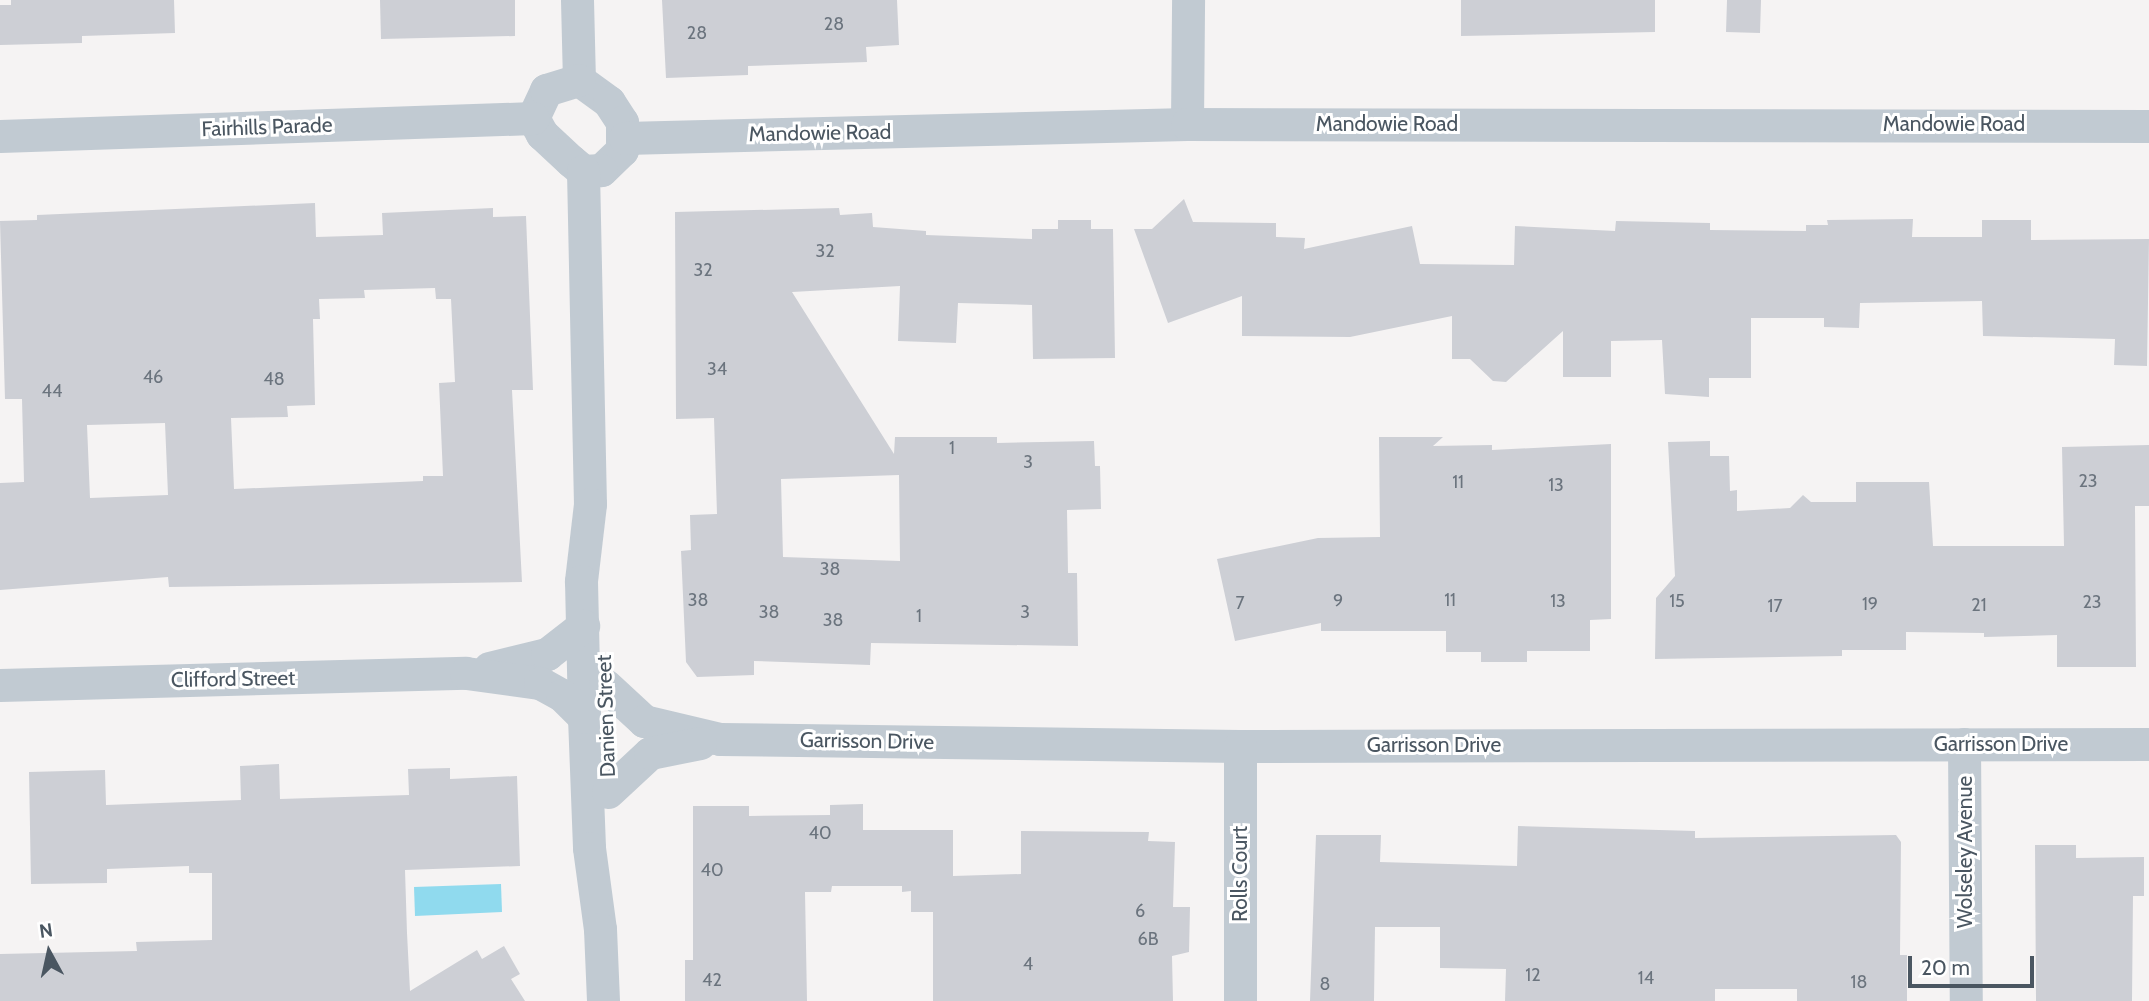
<!DOCTYPE html>
<html>
<head>
<meta charset="utf-8">
<style>
  body { margin:0 }
  #map { position:relative; width:2149px; height:1001px; overflow:hidden; background:#f5f3f3; font-family:Cabin,sans-serif }
  div>[style] { position:absolute }
  .water>* { inset:0; background:#90daee }
  .building>* { inset:0; background:#cdcfd5 }
  .street>* { height:33px; margin:-16.5px; padding:0 16.5px; transform-origin:16.5px; border-radius:16.5px; background:#c1cad2 }
  span { translate:-50% -50%; white-space:nowrap; text-align:center; line-height:1.15; -webkit-text-stroke:6px #fff; paint-order:stroke }
  .number-label { font-size:18px; color:#6b747e }
  .number-label span { -webkit-text-stroke-width:0 }
  .street-label { font-size:21px; color:#4a5661 }
  .north { position:absolute; left:14px; top:917px; width:70px; height:70px; -webkit-text-stroke:5px #fff; paint-order:stroke; rotate:352deg; font-size:19px; font-weight:700; line-height:28px; text-align:center; color:#4a5661 }
  .north::after { content:''; display:block; margin:auto; width:24px; height:32px; background:#4a5661; clip-path:polygon(50% 0,100% 100%,50% 72%,0 100%) }
  .scale { position:absolute; left:1908px; top:956px; width:126px; height:32px; box-sizing:border-box; border:4px solid #4a5661; border-top:0; padding-left:9px; font-size:21px; line-height:24px; white-space:nowrap; color:#4a5661; -webkit-text-stroke:5px #fff; paint-order:stroke }
</style>
</head>
<body>
<div id="map">
  <div class="water">
    <i style="clip-path:polygon(501px 884px,502px 912px,415px 916px,414px 887px)"></i>
  </div>
  <div class="building">
    <i style="clip-path:polygon(11px 0,174px 0,175px 33px,82px 36px,82px 43px,0 45px,0 5px,11px 5px)"></i>
    <i style="clip-path:polygon(380px 0,515px 0,515px 36px,381px 39px)"></i>
    <i style="clip-path:polygon(662px 0,897px 0,899px 45px,866px 47px,867px 62px,748px 66px,748px 75px,666px 78px)"></i>
    <i style="clip-path:polygon(1461px 0,1655px 0,1655px 32px,1461px 36px)"></i>
    <i style="clip-path:polygon(1727px 0,1761px 0,1760px 33px,1726px 32px)"></i>
    <i style="clip-path:polygon(1184px 199px,1193px 222px,1276px 223px,1276px 237px,1305px 238px,1304px 249px,1412px 226px,1420px 264px,1514px 265px,1515px 226px,1615px 231px,1616px 221px,1710px 223px,1710px 230px,1806px 231px,1806px 225px,1828px 225px,1827px 220px,1913px 219px,1912px 237px,1982px 237px,1982px 220px,2031px 220px,2031px 240px,2149px 239px,2147px 366px,2114px 365px,2115px 339px,1983px 336px,1982px 301px,1860px 303px,1859px 328px,1824px 327px,1824px 318px,1751px 318px,1751px 378px,1709px 378px,1709px 397px,1665px 394px,1662px 340px,1611px 341px,1611px 377px,1563px 377px,1563px 331px,1506px 382px,1493px 381px,1470px 359px,1452px 359px,1452px 316px,1350px 337px,1242px 336px,1242px 296px,1168px 323px,1134px 229px,1152px 229px)"></i>
    <i style="clip-path:polygon(evenodd,315px 203px,316px 237px,383px 235px,382px 213px,493px 208px,493px 217px,526px 216px,533px 390px,512px 390px,522px 582px,169px 587px,168px 577px,0 590px,0 483px,24px 482px,22px 399px,5px 399px,0 221px,37px 220px,37px 215px,315px 203px,435px 288px,436px 299px,451px 299px,455px 382px,439px 383px,443px 476px,423px 476px,423px 481px,234px 489px,231px 418px,288px 417px,287px 406px,315px 405px,313px 319px,320px 319px,319px 299px,365px 298px,364px 290px,435px 288px,315px 203px,165px 423px,168px 495px,90px 498px,87px 425px,165px 423px)"></i>
    <i style="clip-path:polygon(evenodd,839px 208px,840px 215px,872px 213px,873px 227px,926px 231px,926px 235px,1032px 239px,1032px 229px,1058px 229px,1058px 220px,1091px 220px,1091px 229px,1113px 229px,1115px 358px,1033px 359px,1032px 305px,958px 303px,956px 343px,898px 341px,900px 286px,792px 292px,894px 454px,895px 437px,997px 437px,997px 443px,1094px 441px,1095px 466px,1100px 466px,1101px 509px,1067px 510px,1068px 573px,1077px 573px,1078px 646px,871px 643px,870px 665px,754px 661px,754px 675px,697px 677px,686px 662px,681px 551px,691px 550px,690px 515px,717px 514px,714px 418px,676px 419px,675px 212px,839px 208px,899px 475px,900px 561px,783px 557px,781px 479px,899px 475px)"></i>
    <i style="clip-path:polygon(1379px 437px,1443px 437px,1433px 446px,1492px 445px,1492px 450px,1611px 444px,1611px 619px,1590px 620px,1590px 651px,1527px 651px,1527px 662px,1481px 662px,1481px 652px,1446px 652px,1446px 631px,1321px 631px,1321px 623px,1235px 641px,1217px 559px,1318px 538px,1380px 537px)"></i>
    <i style="clip-path:polygon(1710px 441px,1710px 456px,1729px 456px,1730px 491px,1737px 490px,1737px 511px,1790px 508px,1803px 495px,1811px 502px,1856px 502px,1856px 482px,1929px 482px,1933px 546px,2064px 546px,2062px 447px,2149px 445px,2149px 506px,2135px 506px,2136px 667px,2057px 667px,2057px 635px,1984px 637px,1984px 633px,1906px 632px,1906px 650px,1842px 650px,1842px 656px,1655px 659px,1656px 598px,1675px 576px,1668px 442px)"></i>
    <i style="clip-path:polygon(279px 764px,280px 799px,409px 795px,408px 769px,450px 768px,450px 779px,517px 776px,520px 866px,405px 870px,407px 933px,410px 991px,477px 950px,482px 959px,504px 946px,520px 974px,511px 979px,525px 1001px,0 1001px,0 954px,137px 951px,136px 942px,212px 940px,212px 873px,189px 873px,189px 866px,107px 869px,107px 883px,31px 884px,29px 772px,105px 770px,106px 805px,241px 800px,240px 766px)"></i>
    <i style="clip-path:polygon(863px 804px,863px 830px,953px 830px,953px 876px,1021px 874px,1021px 831px,1149px 832px,1148px 841px,1175px 842px,1173px 907px,1190px 907px,1189px 952px,1172px 956px,1173px 1001px,933px 1001px,933px 912px,911px 912px,911px 891px,902px 892px,902px 886px,832px 886px,831px 892px,805px 892px,807px 1001px,685px 1001px,685px 960px,693px 960px,693px 806px,749px 806px,749px 816px,830px 815px,830px 805px)"></i>
    <i style="clip-path:polygon(1518px 826px,1695px 831px,1695px 838px,1896px 835px,1901px 842px,1900px 955px,1907px 955px,1907px 1001px,1797px 1001px,1797px 989px,1715px 989px,1715px 1001px,1505px 1001px,1506px 969px,1440px 968px,1440px 927px,1375px 927px,1374px 1001px,1310px 1001px,1316px 835px,1381px 835px,1380px 862px,1517px 866px)"></i>
    <i style="clip-path:polygon(2035px 845px,2076px 845px,2076px 858px,2144px 857px,2144px 896px,2133px 896px,2132px 1001px,2036px 1001px)"></i>
  </div>
  <div class="street">
    <i style="left:577px;top:0;width:80px;rotate:88.6deg"></i>
    <i style="left:579px;top:80px;width:37px;rotate:36deg"></i>
    <i style="left:609px;top:102px;width:24px;rotate:57deg"></i>
    <i style="left:622px;top:122px;width:28px;rotate:90deg"></i>
    <i style="left:622px;top:150px;width:29px;rotate:136deg"></i>
    <i style="left:601px;top:170px;width:18px;rotate:177deg"></i>
    <i style="left:583px;top:171px;width:16px;rotate:-140deg"></i>
    <i style="left:571px;top:161px;width:40px;rotate:-137deg"></i>
    <i style="left:542px;top:134px;width:18px;rotate:-119deg"></i>
    <i style="left:533px;top:118px;width:31px;rotate:-65deg"></i>
    <i style="left:546px;top:90px;width:34px;rotate:-17deg"></i>
    <i style="left:1187px;top:124px;width:124px;rotate:-89.5deg"></i>
    <i style="left:0;top:136px;width:533px;rotate:-1.93deg"></i>
    <i style="left:625px;top:138px;width:562px;rotate:-1.43deg"></i>
    <i style="left:1187px;top:124px;width:962px;rotate:0.12deg"></i>
    <i style="left:583px;top:171px;width:333px;rotate:88.8deg"></i>
    <i style="left:590px;top:504px;width:78px;rotate:96.7deg"></i>
    <i style="left:581px;top:581px;width:136px;rotate:88.7deg"></i>
    <i style="left:584px;top:717px;width:131px;rotate:87.8deg"></i>
    <i style="left:589px;top:848px;width:82px;rotate:82.3deg"></i>
    <i style="left:600px;top:929px;width:72px;rotate:87.6deg"></i>
    <i style="left:489px;top:668px;width:60px;rotate:-13.6deg"></i>
    <i style="left:547px;top:654px;width:46px;rotate:-37.9deg"></i>
    <i style="left:0;top:685px;width:466px;rotate:-1.5deg"></i>
    <i style="left:466px;top:673px;width:75px;rotate:7.7deg"></i>
    <i style="left:540px;top:683px;width:25px;rotate:29deg"></i>
    <i style="left:562px;top:695px;width:31px;rotate:45deg"></i>
    <i style="left:605px;top:685px;width:53px;rotate:42.7deg"></i>
    <i style="left:644px;top:721px;width:78px;rotate:13.3deg"></i>
    <i style="left:720px;top:739px;width:520px;rotate:0.77deg"></i>
    <i style="left:1240px;top:746px;width:909px;rotate:-0.13deg"></i>
    <i style="left:1964px;top:744px;width:257px;rotate:89.6deg"></i>
    <i style="left:1240px;top:746px;width:255px;rotate:90deg"></i>
    <i style="left:608px;top:792px;width:57px;rotate:-42.9deg"></i>
    <i style="left:650px;top:753px;width:51px;rotate:-11.3deg"></i>
  </div>
  <div class="number-label">
    <span style="left:834px;top:24px">28</span>
    <span style="left:697px;top:33px">28</span>
    <span style="left:825px;top:251px">32</span>
    <span style="left:703px;top:270px">32</span>
    <span style="left:717px;top:369px">34</span>
    <span style="left:153px;top:377px">46</span>
    <span style="left:274px;top:379px">48</span>
    <span style="left:52px;top:391px">44</span>
    <span style="left:952px;top:448px">1</span>
    <span style="left:1028px;top:462px">3</span>
    <span style="left:2088px;top:481px">23</span>
    <span style="left:1458px;top:482px">11</span>
    <span style="left:1556px;top:485px">13</span>
    <span style="left:830px;top:569px">38</span>
    <span style="left:698px;top:600px">38</span>
    <span style="left:1450px;top:600px">11</span>
    <span style="left:1338px;top:601px">9</span>
    <span style="left:1558px;top:601px">13</span>
    <span style="left:1677px;top:601px">15</span>
    <span style="left:2092px;top:602px">23</span>
    <span style="left:1240px;top:603px">7</span>
    <span style="left:1870px;top:604px">19</span>
    <span style="left:1979px;top:605px">21</span>
    <span style="left:1775px;top:606px">17</span>
    <span style="left:769px;top:612px">38</span>
    <span style="left:1025px;top:612px">3</span>
    <span style="left:919px;top:616px">1</span>
    <span style="left:833px;top:620px">38</span>
    <span style="left:820px;top:833px">40</span>
    <span style="left:712px;top:870px">40</span>
    <span style="left:1140px;top:911px">6</span>
    <span style="left:1148px;top:939px">6B</span>
    <span style="left:1028px;top:964px">4</span>
    <span style="left:1533px;top:975px">12</span>
    <span style="left:1646px;top:978px">14</span>
    <span style="left:712px;top:980px">42</span>
    <span style="left:1859px;top:982px">18</span>
    <span style="left:1325px;top:984px">8</span>
  </div>
  <div class="street-label">
    <span style="left:1387px;top:124px">Mandowie Road</span>
    <span style="left:1954px;top:124px">Mandowie Road</span>
    <span style="left:267px;top:127px;rotate:-2deg">Fairhills Parade</span>
    <span style="left:820px;top:133px;rotate:-1deg">Mandowie Road</span>
    <span style="left:233px;top:679px;rotate:-1deg">Clifford Street</span>
    <span style="left:606px;top:716px;rotate:-92deg">Danien Street</span>
    <span style="left:867px;top:741px;rotate:1deg">Garrisson Drive</span>
    <span style="left:2001px;top:744px">Garrisson Drive</span>
    <span style="left:1434px;top:745px">Garrisson Drive</span>
    <span style="left:1965px;top:852px;rotate:-90deg">Wolseley Avenue</span>
    <span style="left:1240px;top:874px;rotate:-90deg">Rolls Court</span>
  </div>
  <div class="north">N</div>
  <div class="scale">20 m</div>
</div>
</body>
</html>
